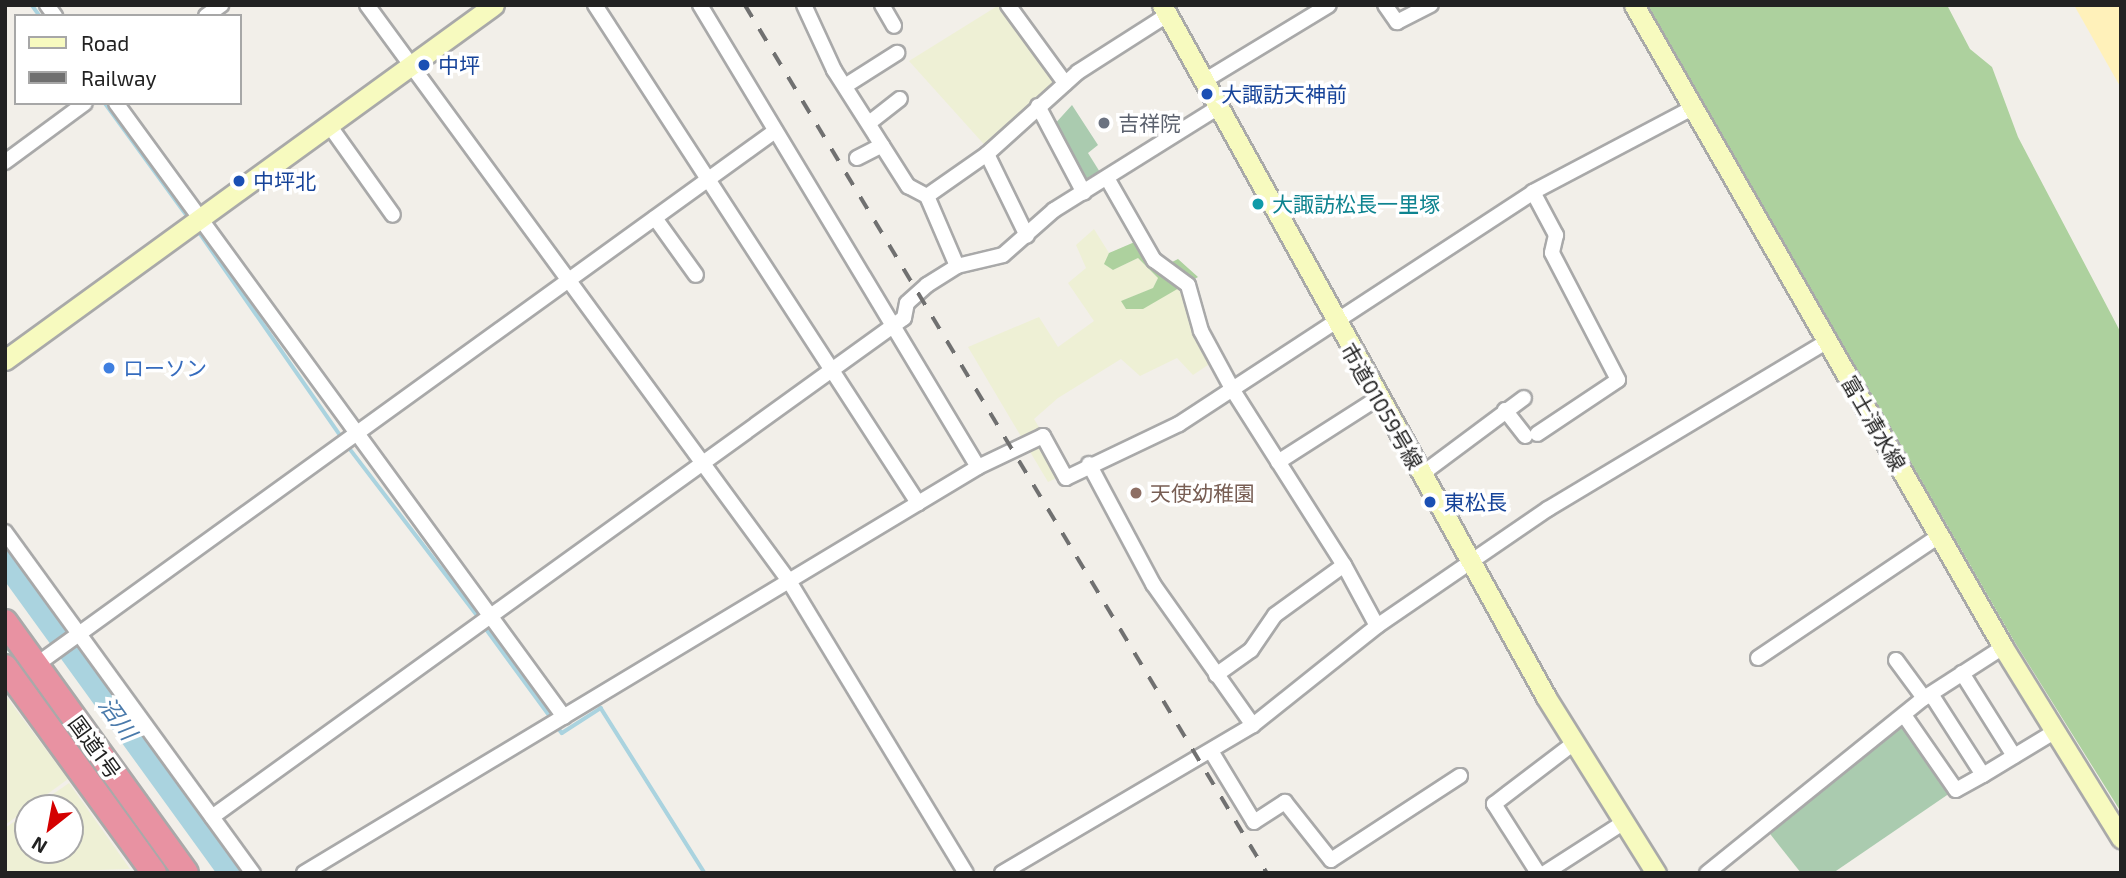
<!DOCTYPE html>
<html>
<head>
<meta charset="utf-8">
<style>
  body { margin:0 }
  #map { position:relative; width:2126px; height:878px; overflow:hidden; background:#f2efe9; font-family:"Exo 2","Noto Sans JP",sans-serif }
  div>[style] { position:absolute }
  .farmland>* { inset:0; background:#eef0d5 }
  .forest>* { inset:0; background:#add19e }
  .sand>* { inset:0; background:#fff1ba }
  .cemetery>* { inset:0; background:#aacbaf }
  .stream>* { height:3.5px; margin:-1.75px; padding:0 1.75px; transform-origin:1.75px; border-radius:1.75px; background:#aad3df }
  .river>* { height:23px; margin:-11.5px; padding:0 11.5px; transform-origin:11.5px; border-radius:11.5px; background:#aad3df }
  .roads { filter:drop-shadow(2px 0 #a9a9a9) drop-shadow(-2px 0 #a9a9a9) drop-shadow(0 2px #a9a9a9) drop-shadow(0 -2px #a9a9a9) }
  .street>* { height:14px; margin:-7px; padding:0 7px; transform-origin:7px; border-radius:7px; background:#fff }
  .secondary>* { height:19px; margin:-9.5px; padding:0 9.5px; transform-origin:9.5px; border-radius:9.5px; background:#f7fabf }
  .highway>* { height:24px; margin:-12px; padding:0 12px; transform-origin:12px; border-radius:12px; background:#e892a2 }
  .rail>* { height:3.5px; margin-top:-1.75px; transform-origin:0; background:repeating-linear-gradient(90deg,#707070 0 14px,transparent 0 28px) }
  .dots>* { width:19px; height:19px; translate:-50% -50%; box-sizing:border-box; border:4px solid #fff; border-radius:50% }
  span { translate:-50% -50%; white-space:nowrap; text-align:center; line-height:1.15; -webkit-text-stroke:7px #fff; paint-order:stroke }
  .transit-label { font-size:21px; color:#164399 }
  .left { translate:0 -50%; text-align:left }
  .worship-label { font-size:21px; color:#5b616d }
  .culture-label { font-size:21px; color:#0d838f }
  .shop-label { font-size:21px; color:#366cbe }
  .street-label { font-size:21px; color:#222 }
  .education-label { font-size:21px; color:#785e54 }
  .water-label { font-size:23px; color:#4a7aab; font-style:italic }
  .frame { position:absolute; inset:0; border:7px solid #222; pointer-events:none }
  .legend { position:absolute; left:14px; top:14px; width:228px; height:91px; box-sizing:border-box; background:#fff; border:2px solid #a7a7a7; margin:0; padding:9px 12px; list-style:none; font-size:21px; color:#222 }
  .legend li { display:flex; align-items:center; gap:14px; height:35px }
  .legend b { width:35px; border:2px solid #a7a7a7 }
  .north { position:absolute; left:14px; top:794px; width:70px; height:70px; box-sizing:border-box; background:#fff; border:2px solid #a7a7a7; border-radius:50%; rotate:211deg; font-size:19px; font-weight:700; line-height:28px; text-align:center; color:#222 }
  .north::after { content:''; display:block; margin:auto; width:24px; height:32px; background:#d40000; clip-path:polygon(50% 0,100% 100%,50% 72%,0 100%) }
</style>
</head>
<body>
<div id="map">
  <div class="farmland">
    <i style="clip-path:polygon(999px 5px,1008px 5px,1059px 84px,990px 151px,909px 61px)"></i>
    <i style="clip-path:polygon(1094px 229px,1109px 253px,1105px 264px,1113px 270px,1138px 258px,1158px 278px,1153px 288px,1122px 301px,1187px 287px,1217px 359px,1193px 375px,1177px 358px,1140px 376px,1121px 359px,1058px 398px,1034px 419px,1067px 473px,1048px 482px,968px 347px,1039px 317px,1058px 347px,1094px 321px,1068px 283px,1086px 268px,1076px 245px)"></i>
    <i style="clip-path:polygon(5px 695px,68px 779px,5px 825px)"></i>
    <i style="clip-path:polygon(69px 783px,130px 869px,5px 873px,5px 828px,28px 812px,28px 850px,70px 850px,70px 808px,33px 808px)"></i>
  </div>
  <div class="forest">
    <i style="clip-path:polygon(1647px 5px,1947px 5px,1970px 49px,1992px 67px,2018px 137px,2121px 333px,2121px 812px,2014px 641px)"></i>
    <i style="clip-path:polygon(1137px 241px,1166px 265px,1178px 259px,1198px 277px,1143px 309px,1126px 309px,1121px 301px,1153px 288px,1158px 278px,1138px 258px,1113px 270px,1104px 264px,1109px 253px)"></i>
  </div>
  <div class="sand">
    <i style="clip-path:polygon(2074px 5px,2121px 5px,2121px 88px)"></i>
  </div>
  <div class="cemetery">
    <i style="clip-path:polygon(1072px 105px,1098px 145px,1088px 153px,1103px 177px,1086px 189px,1053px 126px)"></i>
    <i style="clip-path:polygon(1905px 723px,1953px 791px,1833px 873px,1801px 873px,1767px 830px)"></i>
  </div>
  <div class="stream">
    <i style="left:32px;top:5px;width:14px;rotate:54deg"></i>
    <i style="left:105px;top:103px;width:141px;rotate:53.9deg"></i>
    <i style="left:197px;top:229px;width:254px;rotate:55.2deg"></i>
    <i style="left:347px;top:445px;width:219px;rotate:52.6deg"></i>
    <i style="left:484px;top:626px;width:115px;rotate:53.8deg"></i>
    <i style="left:556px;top:725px;width:10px;rotate:53deg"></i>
    <i style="left:562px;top:733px;width:46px;rotate:-32.7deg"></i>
    <i style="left:601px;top:708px;width:195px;rotate:57.8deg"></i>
  </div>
  <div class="river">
    <i style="left:5px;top:562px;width:384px;rotate:54.1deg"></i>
  </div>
  <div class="roads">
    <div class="street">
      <i style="left:47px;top:5px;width:14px;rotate:54deg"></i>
      <i style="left:367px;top:5px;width:714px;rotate:53.77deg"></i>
      <i style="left:789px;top:581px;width:341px;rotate:58.8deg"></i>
      <i style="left:595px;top:5px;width:594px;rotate:57.03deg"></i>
      <i style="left:700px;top:5px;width:539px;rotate:58.96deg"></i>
      <i style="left:804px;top:5px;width:72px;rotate:65.2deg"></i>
      <i style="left:834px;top:70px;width:138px;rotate:57.5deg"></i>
      <i style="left:908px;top:186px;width:21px;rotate:28deg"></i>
      <i style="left:882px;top:5px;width:24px;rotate:60deg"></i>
      <i style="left:1008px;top:5px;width:97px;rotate:53.8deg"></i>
      <i style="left:1385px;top:5px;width:21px;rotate:55deg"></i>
      <i style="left:1397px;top:22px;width:38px;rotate:-27deg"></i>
      <i style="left:206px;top:16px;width:19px;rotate:-36deg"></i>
      <i style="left:1204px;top:81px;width:146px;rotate:-31.3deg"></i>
      <i style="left:845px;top:86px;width:62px;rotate:-32.4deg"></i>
      <i style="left:116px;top:103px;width:760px;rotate:53.88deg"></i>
      <i style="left:1038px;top:106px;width:98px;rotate:62.1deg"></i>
      <i style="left:869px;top:123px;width:39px;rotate:-38deg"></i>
      <i style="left:329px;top:125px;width:110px;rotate:54.6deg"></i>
      <i style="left:987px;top:154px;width:91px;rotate:64deg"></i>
      <i style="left:857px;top:158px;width:28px;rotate:-27deg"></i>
      <i style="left:5px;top:162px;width:99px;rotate:-36.4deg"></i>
      <i style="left:1107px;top:178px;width:95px;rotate:60.2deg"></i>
      <i style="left:1154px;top:260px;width:42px;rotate:36.3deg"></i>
      <i style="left:1188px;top:285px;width:48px;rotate:74.2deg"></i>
      <i style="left:1201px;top:331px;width:69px;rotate:61.6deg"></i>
      <i style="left:1234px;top:392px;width:205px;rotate:57.6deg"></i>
      <i style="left:1533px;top:192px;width:49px;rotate:61.9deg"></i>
      <i style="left:1556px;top:235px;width:18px;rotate:103deg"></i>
      <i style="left:1552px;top:253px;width:143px;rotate:62.5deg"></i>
      <i style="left:1618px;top:380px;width:97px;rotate:146.3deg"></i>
      <i style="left:655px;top:218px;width:70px;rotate:54.3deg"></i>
      <i style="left:957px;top:266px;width:76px;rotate:-113.2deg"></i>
      <i style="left:927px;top:196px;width:73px;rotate:-35deg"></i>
      <i style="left:987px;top:154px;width:122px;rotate:-42deg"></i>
      <i style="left:1078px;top:72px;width:106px;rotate:-32.6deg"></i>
      <i style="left:1505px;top:410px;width:33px;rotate:52deg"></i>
      <i style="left:1278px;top:462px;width:119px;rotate:-32.6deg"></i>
      <i style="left:1089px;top:464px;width:136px;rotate:61.9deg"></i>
      <i style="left:1153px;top:584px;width:173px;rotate:54.7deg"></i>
      <i style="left:1422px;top:474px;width:127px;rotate:-36.7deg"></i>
      <i style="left:5px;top:532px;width:422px;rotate:54deg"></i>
      <i style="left:1758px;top:658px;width:218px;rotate:-34deg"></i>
      <i style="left:1896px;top:660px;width:47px;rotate:53.6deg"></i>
      <i style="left:36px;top:665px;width:912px;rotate:-35.85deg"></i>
      <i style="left:1962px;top:673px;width:98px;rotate:57.9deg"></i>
      <i style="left:1216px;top:675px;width:43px;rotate:-35.5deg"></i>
      <i style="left:1251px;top:650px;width:42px;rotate:-55.6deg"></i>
      <i style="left:1275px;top:615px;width:85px;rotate:-35.9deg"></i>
      <i style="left:1344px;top:565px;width:69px;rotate:61.6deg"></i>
      <i style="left:1931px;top:694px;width:96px;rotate:57.3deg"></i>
      <i style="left:1983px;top:775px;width:83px;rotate:-31.2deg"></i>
      <i style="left:1904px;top:715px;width:91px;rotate:55.3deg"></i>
      <i style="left:1956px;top:790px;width:31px;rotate:-29deg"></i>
      <i style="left:1211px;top:751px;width:83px;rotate:58.8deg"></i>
      <i style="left:1254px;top:822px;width:37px;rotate:-33deg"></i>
      <i style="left:1285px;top:802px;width:74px;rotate:51.6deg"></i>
      <i style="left:1331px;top:860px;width:154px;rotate:-33.1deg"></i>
      <i style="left:212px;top:817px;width:853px;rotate:-35.8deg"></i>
      <i style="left:904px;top:318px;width:15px;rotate:-79deg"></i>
      <i style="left:907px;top:303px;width:27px;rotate:-42deg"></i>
      <i style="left:927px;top:285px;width:36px;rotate:-32deg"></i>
      <i style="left:957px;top:266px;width:47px;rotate:-13.4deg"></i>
      <i style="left:1003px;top:255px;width:68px;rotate:-41.4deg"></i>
      <i style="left:1054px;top:210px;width:192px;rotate:-32deg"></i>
      <i style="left:304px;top:873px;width:787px;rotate:-31.06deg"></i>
      <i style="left:978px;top:467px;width:72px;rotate:-25.5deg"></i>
      <i style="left:1043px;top:436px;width:48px;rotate:61.3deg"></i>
      <i style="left:1066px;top:478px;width:125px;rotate:-25.5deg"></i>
      <i style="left:1179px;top:424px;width:423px;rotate:-33.2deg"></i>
      <i style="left:1533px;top:192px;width:180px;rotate:-27.8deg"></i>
      <i style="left:1002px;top:873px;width:291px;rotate:-30.5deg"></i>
      <i style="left:1253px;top:725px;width:159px;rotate:-38.6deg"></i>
      <i style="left:1377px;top:626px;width:207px;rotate:-34.4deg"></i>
      <i style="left:1548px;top:509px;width:327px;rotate:-31deg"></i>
      <i style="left:1538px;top:873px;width:82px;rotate:-122.5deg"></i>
      <i style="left:1494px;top:804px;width:101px;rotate:-37.3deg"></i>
      <i style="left:1545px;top:873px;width:94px;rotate:-32.8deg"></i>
      <i style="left:1707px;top:873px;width:279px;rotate:-38.9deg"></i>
      <i style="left:1924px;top:698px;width:94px;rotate:-32.8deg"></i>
    </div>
    <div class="secondary">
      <i style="left:1162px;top:5px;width:791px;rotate:60.97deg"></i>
      <i style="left:1546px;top:697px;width:208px;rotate:58deg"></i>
      <i style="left:1634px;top:5px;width:740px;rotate:60.11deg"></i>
      <i style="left:2003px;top:647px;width:225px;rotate:58.3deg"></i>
      <i style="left:5px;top:360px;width:604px;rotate:-35.98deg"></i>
    </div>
    <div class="highway">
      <i style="left:5px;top:622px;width:309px;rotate:54.2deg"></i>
      <i style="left:5px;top:667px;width:254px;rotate:54.1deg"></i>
    </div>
  </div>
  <div class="rail">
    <i style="left:745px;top:5px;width:1013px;rotate:58.98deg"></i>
  </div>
  <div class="dots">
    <i style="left:424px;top:65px;background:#1a4fb4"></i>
    <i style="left:1207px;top:94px;background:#1a4fb4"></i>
    <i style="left:1104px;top:123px;background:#6b7280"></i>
    <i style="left:239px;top:181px;background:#1a4fb4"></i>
    <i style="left:1258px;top:204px;background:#0f9aa8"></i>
    <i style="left:109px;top:368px;background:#3f7fe0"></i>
    <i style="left:1136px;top:493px;background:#8d6e63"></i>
    <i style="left:1430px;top:502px;background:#1a4fb4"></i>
  </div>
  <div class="transit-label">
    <span class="left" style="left:438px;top:65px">中坪</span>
    <span class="left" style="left:1221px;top:94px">大諏訪天神前</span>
    <span class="left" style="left:253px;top:181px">中坪北</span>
    <span class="left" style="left:1444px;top:502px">東松長</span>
  </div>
  <div class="worship-label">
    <span class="left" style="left:1118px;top:123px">吉祥院</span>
  </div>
  <div class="culture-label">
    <span class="left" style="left:1272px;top:204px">大諏訪松長一里塚</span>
  </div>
  <div class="shop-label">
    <span class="left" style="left:123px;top:368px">ローソン</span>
  </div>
  <div class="street-label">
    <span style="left:1382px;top:406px;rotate:60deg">市道01059号線</span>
    <span style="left:1874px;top:423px;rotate:60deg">富士清水線</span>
    <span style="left:95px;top:747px;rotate:54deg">国道1号</span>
  </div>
  <div class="education-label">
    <span class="left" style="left:1150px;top:493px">天使幼稚園</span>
  </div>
  <div class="water-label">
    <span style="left:118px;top:718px;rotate:54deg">沼川</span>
  </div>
  <div class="frame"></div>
  <ul class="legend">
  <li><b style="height:9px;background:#f7fabf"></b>Road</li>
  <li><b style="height:9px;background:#707070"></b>Railway</li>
  </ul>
  <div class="north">N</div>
</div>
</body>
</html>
